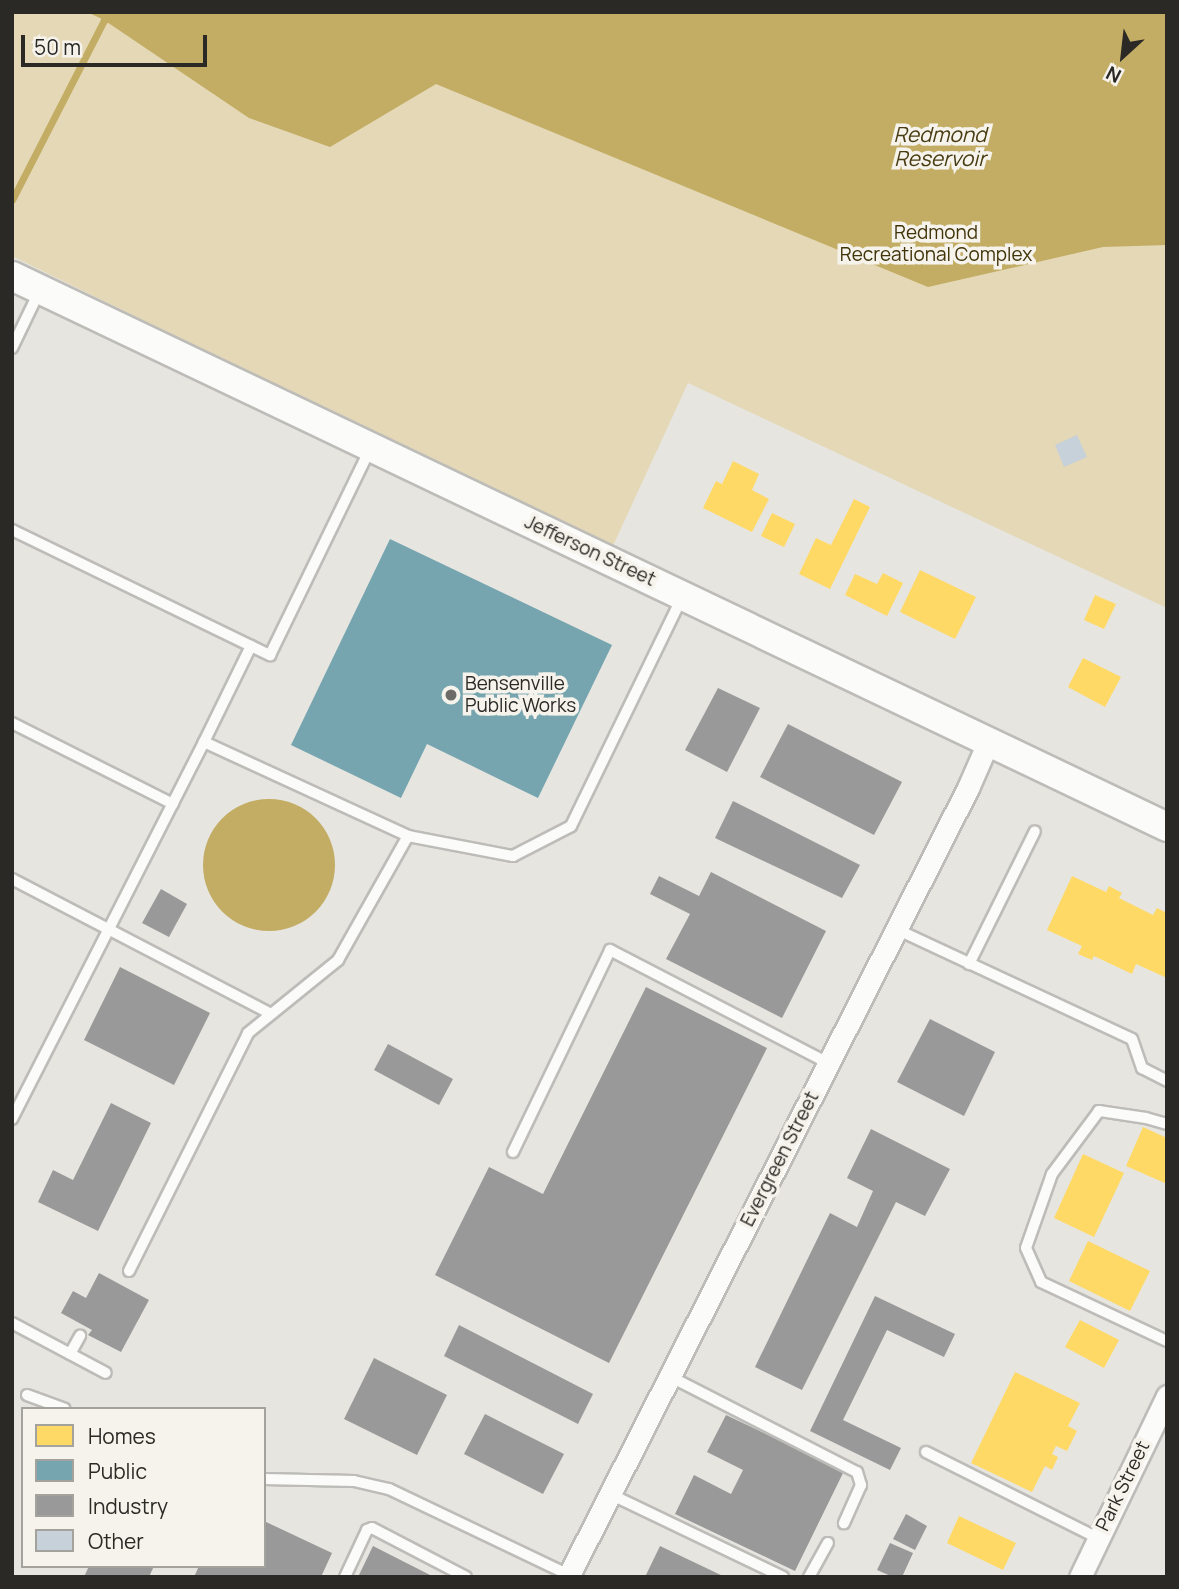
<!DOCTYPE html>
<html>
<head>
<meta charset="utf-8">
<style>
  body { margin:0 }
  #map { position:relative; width:1179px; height:1589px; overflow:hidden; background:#e6e5e0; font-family:Manrope,sans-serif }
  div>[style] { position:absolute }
  .green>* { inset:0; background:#e4d8b6 }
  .water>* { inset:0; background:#c3ac63 }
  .round { border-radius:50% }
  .homes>* { inset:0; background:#ffd966 }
  .public>* { inset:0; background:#76a5af }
  .industry>* { inset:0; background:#999 }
  .stream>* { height:7px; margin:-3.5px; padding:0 3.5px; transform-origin:3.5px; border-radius:3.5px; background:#c3ac63 }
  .building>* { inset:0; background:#c6d1d9 }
  .roads { filter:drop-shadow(2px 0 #bdbcb8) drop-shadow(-2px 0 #bdbcb8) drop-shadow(0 2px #bdbcb8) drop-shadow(0 -2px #bdbcb8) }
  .lane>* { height:10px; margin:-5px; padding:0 5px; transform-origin:5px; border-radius:5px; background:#fbfbfa }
  .street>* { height:21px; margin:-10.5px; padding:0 10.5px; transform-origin:10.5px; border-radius:10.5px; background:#fbfbfa }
  .secondary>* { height:28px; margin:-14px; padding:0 14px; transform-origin:14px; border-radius:14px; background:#fbfbfa }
  .dots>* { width:19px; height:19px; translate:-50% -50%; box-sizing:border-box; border:4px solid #f5f3eb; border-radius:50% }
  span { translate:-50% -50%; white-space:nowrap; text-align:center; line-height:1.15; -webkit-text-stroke:7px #f5f3eb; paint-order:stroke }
  .park-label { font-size:19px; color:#403308 }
  .street-label { font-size:19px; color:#2a2926 }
  .poi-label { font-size:19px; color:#2a2926 }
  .left { translate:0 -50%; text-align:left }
  .water-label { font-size:21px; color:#493c12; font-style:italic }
  .frame { position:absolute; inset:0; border:14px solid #2a2926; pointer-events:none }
  .legend { position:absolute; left:21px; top:1407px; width:245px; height:161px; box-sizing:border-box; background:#f5f3eb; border:2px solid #a4a29c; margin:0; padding:9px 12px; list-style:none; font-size:21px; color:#2a2926 }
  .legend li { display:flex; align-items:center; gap:14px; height:35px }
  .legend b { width:35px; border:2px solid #a4a29c }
  .north { position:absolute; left:1088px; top:21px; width:70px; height:70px; -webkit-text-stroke:5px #f5f3eb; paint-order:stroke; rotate:207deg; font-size:19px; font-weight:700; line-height:28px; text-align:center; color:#2a2926 }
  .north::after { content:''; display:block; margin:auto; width:24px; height:32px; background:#2a2926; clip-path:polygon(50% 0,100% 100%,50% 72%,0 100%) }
  .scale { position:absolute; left:21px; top:35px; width:186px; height:32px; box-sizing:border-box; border:4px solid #2a2926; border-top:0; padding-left:9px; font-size:21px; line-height:24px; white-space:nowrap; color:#2a2926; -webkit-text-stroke:5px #f5f3eb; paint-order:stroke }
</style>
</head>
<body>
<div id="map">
  <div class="green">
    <i style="clip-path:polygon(12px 12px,1167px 12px,1167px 608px,688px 383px,611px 550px,12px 256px)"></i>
  </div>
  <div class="water">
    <i style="clip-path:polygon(87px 12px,1167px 12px,1167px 245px,1103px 247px,928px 287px,436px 84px,330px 147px,249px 118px,104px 20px)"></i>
    <i class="round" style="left:203px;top:799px;width:132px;height:132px"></i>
  </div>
  <div class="homes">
    <i style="clip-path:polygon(733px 461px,759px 474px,752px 490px,769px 499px,752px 532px,703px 508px,716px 481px,722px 484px)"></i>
    <i style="clip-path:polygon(854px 499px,870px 507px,830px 589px,799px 574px,816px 538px,831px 545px)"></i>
    <i style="clip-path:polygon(772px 513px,795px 524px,784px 547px,761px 536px)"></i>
    <i style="clip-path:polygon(920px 570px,976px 597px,955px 639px,900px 612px)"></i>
    <i style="clip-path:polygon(883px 573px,903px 583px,887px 616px,845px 595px,855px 574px,877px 584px)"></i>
    <i style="clip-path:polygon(1095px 595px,1116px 604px,1104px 629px,1084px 620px)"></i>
    <i style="clip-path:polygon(1083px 658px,1121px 677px,1105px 707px,1068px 687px)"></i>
    <i style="clip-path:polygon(1072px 876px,1106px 892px,1109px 886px,1122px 893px,1119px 898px,1153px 915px,1157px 908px,1167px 913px,1167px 978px,1136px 964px,1132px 974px,1094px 956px,1092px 960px,1078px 954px,1082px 946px,1047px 930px)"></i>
    <i style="clip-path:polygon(1143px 1127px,1167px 1138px,1167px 1184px,1126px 1166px)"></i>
    <i style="clip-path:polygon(1083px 1154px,1124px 1173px,1094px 1237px,1054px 1218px)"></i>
    <i style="clip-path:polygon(1088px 1241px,1150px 1271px,1130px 1311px,1069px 1281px)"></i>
    <i style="clip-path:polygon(1080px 1320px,1119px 1340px,1104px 1368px,1065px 1347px)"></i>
    <i style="clip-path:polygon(1015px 1372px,1080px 1403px,1068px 1426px,1077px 1431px,1067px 1451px,1056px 1446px,1052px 1454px,1058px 1457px,1052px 1470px,1045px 1466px,1032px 1492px,971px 1463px)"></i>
    <i style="clip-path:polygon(959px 1516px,1016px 1543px,1003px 1570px,947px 1543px)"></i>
  </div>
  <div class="public">
    <i style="clip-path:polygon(390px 539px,612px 645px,538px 798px,427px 744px,401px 798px,291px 745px)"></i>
  </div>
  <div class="industry">
    <i style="clip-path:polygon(718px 688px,760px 708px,727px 772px,685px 750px)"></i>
    <i style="clip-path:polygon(788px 724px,902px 782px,874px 835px,760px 777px)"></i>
    <i style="clip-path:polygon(733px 801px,860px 865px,842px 898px,715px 838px)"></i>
    <i style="clip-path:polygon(711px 872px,826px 931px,782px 1018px,666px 959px,690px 914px,650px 894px,659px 876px,699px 896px)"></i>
    <i style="clip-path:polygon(161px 889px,187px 904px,169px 937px,142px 923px)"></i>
    <i style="clip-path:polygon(120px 967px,210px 1013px,174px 1085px,84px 1040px)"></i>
    <i style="clip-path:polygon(646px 987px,767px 1048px,609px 1363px,435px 1275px,489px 1167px,543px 1194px)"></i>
    <i style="clip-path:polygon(930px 1019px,995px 1052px,964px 1116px,897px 1082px)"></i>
    <i style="clip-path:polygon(388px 1044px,453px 1079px,439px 1105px,374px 1070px)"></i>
    <i style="clip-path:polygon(111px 1103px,151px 1123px,98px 1231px,38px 1202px,53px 1170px,73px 1180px)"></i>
    <i style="clip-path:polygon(871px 1129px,950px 1169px,925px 1216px,896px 1202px,802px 1390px,755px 1367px,830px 1213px,857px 1227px,873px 1191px,847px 1178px)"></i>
    <i style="clip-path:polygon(99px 1273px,149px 1300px,121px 1352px,88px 1335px,92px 1330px,61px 1313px,73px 1291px,86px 1298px)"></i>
    <i style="clip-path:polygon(875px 1296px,955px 1334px,944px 1357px,887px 1330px,843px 1420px,901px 1448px,890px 1470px,810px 1431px)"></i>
    <i style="clip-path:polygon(459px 1325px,593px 1394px,578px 1424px,444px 1356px)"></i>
    <i style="clip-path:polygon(374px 1358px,447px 1395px,417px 1455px,344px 1419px)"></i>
    <i style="clip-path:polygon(485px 1414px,564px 1454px,543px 1494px,464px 1454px)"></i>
    <i style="clip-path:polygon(726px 1415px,844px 1471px,795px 1571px,675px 1514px,694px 1475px,731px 1494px,743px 1470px,707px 1452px)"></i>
    <i style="clip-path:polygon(906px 1514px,927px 1526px,915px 1550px,893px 1539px)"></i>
    <i style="clip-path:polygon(264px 1521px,332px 1553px,321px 1577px,194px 1577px,199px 1566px,264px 1566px)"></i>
    <i style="clip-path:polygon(890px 1543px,913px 1553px,902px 1577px,893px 1577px,877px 1570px)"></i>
    <i style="clip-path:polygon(373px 1546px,434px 1577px,358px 1577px)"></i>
    <i style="clip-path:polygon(660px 1546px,725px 1577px,645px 1577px)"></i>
    <i style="clip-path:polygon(89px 1566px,154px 1566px,149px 1577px,84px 1577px)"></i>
  </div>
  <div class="stream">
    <i style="left:12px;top:200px;width:202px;rotate:-62.9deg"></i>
    <i style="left:104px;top:20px;width:7px;rotate:-16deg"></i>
  </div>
  <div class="building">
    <i style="clip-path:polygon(1077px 435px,1087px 457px,1064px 467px,1055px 445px)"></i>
  </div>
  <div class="roads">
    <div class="lane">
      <i style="left:12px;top:348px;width:62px;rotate:-64.3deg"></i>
      <i style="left:12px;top:530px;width:287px;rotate:25.9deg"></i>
      <i style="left:270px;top:655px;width:231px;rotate:-64.1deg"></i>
      <i style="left:251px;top:646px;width:107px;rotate:116.1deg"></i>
      <i style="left:204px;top:742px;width:225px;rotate:24.7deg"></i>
      <i style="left:408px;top:836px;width:107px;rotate:10.8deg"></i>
      <i style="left:513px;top:856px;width:65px;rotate:-27.3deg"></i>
      <i style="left:571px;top:826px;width:254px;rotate:-64.1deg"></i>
      <i style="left:12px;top:723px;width:180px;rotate:26.7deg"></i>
      <i style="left:12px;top:879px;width:292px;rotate:27.5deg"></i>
      <i style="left:896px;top:929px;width:260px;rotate:25deg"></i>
      <i style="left:1132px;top:1039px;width:31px;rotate:71deg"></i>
      <i style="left:1142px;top:1068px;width:28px;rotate:27deg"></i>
      <i style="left:969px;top:964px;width:148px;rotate:-63.6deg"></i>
      <i style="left:12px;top:1119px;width:423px;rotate:-63deg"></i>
      <i style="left:1167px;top:1124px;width:22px;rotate:-164deg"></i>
      <i style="left:1146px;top:1118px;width:48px;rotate:-171.5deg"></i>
      <i style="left:1099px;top:1111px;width:79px;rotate:126.7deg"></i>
      <i style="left:1052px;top:1174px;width:78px;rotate:109.4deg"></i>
      <i style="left:1026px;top:1248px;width:37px;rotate:66deg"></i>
      <i style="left:1041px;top:1282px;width:139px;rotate:25.1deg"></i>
      <i style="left:513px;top:1152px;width:224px;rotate:-64.3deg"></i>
      <i style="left:610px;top:950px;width:246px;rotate:27.4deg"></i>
      <i style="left:129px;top:1271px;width:266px;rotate:-63.4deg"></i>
      <i style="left:248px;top:1033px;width:116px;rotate:-39deg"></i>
      <i style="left:338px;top:960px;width:142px;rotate:-60.6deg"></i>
      <i style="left:12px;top:1323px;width:106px;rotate:28deg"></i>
      <i style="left:70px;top:1354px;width:21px;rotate:-61deg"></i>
      <i style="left:669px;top:1376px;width:211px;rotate:27.1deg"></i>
      <i style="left:857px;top:1472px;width:14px;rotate:73deg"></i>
      <i style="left:861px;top:1485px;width:42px;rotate:114.1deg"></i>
      <i style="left:27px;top:1395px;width:40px;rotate:20.2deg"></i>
      <i style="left:926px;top:1452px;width:192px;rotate:26.6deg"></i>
      <i style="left:264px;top:1479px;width:90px;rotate:1.3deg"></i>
      <i style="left:354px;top:1481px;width:36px;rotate:13deg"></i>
      <i style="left:389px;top:1489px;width:199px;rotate:25.5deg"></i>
      <i style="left:610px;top:1494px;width:192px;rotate:25.6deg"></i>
      <i style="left:345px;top:1577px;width:52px;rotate:-64.9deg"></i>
      <i style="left:367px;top:1530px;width:5px;rotate:-22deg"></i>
      <i style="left:372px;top:1528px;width:106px;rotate:27.5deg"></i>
      <i style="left:809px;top:1577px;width:39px;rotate:-61deg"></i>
    </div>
    <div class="street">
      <i style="left:568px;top:1577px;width:885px;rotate:-63.12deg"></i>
      <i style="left:968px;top:788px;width:52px;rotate:-66.4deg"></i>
      <i style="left:1080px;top:1577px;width:201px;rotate:-64.3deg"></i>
    </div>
    <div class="secondary">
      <i style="left:12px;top:276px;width:1280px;rotate:25.5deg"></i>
    </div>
  </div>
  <div class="dots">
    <i style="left:451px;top:695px;background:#6c6b67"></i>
  </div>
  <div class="park-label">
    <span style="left:936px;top:244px">Redmond<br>Recreational Complex</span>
  </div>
  <div class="street-label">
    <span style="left:590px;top:551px;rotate:25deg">Jefferson Street</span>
    <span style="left:780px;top:1159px;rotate:-63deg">Evergreen Street</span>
    <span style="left:1123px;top:1486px;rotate:-64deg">Park Street</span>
  </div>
  <div class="poi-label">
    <span class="left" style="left:465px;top:695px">Bensenville<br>Public Works</span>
  </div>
  <div class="water-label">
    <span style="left:940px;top:146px">Redmond<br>Reservoir</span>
  </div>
  <div class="frame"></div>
  <ul class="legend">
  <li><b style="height:19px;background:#ffd966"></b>Homes</li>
  <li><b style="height:19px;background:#76a5af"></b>Public</li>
  <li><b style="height:19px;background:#999"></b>Industry</li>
  <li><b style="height:19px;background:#c6d1d9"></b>Other</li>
  </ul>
  <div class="north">N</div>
  <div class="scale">50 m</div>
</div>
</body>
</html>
